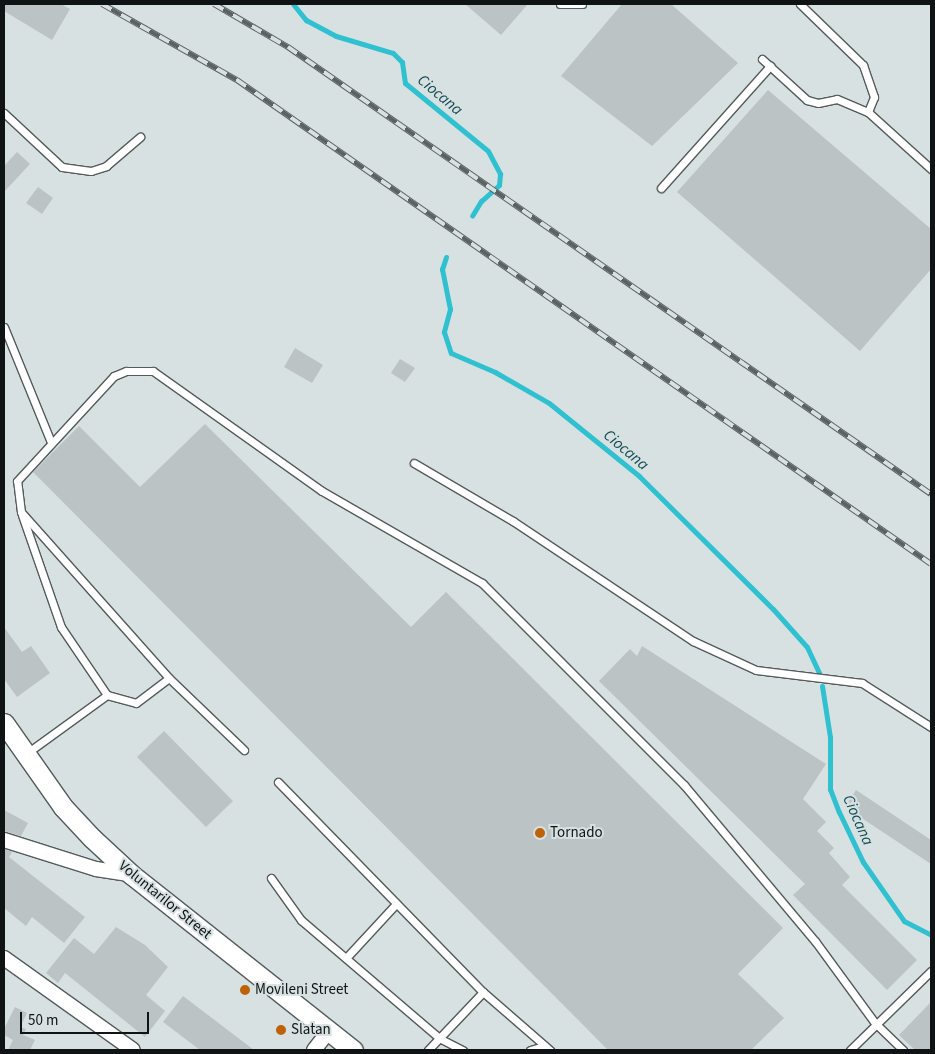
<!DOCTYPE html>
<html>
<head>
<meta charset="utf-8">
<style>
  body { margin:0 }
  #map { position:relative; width:935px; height:1054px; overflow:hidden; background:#d8e1e2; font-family:"Source Sans 3",sans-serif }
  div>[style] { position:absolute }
  .stream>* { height:5px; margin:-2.5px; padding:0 2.5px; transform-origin:2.5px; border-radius:2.5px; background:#30c1d0 }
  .building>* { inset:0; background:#bbc3c4 }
  .roads { filter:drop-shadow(1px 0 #545b5c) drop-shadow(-1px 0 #545b5c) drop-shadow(0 1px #545b5c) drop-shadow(0 -1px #545b5c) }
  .lane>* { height:7px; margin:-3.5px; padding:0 3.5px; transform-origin:3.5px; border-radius:3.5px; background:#fff }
  .street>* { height:14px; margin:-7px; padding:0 7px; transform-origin:7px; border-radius:7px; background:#fff }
  .secondary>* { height:19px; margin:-9.5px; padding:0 9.5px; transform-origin:9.5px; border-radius:9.5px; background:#fff }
  .rail>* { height:5.5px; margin-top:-2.75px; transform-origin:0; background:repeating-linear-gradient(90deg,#d8e1e2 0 11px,#5c6262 0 22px); box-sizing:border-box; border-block:1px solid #5c6262 }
  .dots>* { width:14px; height:14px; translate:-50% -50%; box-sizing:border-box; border:2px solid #d8e1e2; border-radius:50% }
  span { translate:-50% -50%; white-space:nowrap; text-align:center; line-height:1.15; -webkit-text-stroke:4px #d8e1e2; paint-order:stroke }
  .poi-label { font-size:15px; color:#101313 }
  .left { translate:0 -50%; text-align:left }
  .street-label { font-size:15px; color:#101313 }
  .water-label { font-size:16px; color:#114d53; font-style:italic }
  .frame { position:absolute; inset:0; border:5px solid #101313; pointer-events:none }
  .scale { position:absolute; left:20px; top:1012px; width:129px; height:22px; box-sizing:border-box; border:2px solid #101313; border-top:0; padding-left:6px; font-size:15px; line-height:18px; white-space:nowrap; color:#101313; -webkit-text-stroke:4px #d8e1e2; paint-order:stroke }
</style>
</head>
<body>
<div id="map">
  <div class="stream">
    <i style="left:293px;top:4px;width:21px;rotate:51deg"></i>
    <i style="left:306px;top:20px;width:34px;rotate:28deg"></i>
    <i style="left:336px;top:36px;width:59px;rotate:16.6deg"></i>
    <i style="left:393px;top:53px;width:13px;rotate:45deg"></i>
    <i style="left:402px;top:62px;width:21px;rotate:82deg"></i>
    <i style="left:405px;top:83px;width:107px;rotate:39.3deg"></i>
    <i style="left:488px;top:151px;width:26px;rotate:62deg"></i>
    <i style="left:500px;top:174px;width:11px;rotate:95deg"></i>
    <i style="left:499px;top:185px;width:24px;rotate:138deg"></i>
    <i style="left:481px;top:201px;width:17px;rotate:121deg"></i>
    <i style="left:446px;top:257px;width:13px;rotate:108deg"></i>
    <i style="left:442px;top:269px;width:41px;rotate:78.7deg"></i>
    <i style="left:450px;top:309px;width:24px;rotate:105deg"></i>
    <i style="left:444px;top:332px;width:22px;rotate:72deg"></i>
    <i style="left:451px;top:353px;width:48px;rotate:23.4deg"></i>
    <i style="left:495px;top:372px;width:62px;rotate:29.9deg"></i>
    <i style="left:549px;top:403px;width:116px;rotate:39deg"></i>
    <i style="left:639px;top:476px;width:189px;rotate:44.8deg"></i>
    <i style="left:773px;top:609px;width:51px;rotate:48.2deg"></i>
    <i style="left:807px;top:647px;width:31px;rotate:65deg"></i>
    <i style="left:822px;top:686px;width:52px;rotate:81.1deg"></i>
    <i style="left:830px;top:737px;width:52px;rotate:90deg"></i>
    <i style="left:830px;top:789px;width:25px;rotate:69deg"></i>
    <i style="left:839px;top:812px;width:55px;rotate:64.4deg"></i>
    <i style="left:863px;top:862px;width:72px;rotate:55.2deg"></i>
    <i style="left:904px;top:921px;width:30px;rotate:27deg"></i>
  </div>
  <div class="building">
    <i style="clip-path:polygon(4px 4px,61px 4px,70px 9px,52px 40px,4px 11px)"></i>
    <i style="clip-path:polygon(465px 4px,528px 4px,501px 35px)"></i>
    <i style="clip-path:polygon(622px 4px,671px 4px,738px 63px,652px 146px,561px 76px)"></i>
    <i style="clip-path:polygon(768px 90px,931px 229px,931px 269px,860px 351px,677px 192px)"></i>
    <i style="clip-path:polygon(17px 152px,30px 164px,4px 192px,4px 166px)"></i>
    <i style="clip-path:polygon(38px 187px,53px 198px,42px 214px,26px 203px)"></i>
    <i style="clip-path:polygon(295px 348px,323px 365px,312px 383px,284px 367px)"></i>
    <i style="clip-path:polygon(400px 359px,415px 368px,405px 382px,391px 373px)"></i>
    <i style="clip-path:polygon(205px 424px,411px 627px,446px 592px,783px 928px,738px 974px,784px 1018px,751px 1050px,608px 1050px,33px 472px,79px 426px,140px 487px)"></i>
    <i style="clip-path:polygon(4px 627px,22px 652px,31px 646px,50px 673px,17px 697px,4px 679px)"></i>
    <i style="clip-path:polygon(642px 646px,826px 764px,803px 799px,826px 822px,817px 831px,834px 848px,829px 853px,850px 877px,842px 885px,917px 960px,887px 990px,793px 895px,805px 884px,599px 681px,630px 649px,637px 656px)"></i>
    <i style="clip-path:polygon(164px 731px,233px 801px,206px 827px,137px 757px)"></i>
    <i style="clip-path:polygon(856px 790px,931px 840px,931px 864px,845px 807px)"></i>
    <i style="clip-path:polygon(4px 810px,28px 823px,21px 836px,4px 831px)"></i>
    <i style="clip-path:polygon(4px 849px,12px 852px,9px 857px,85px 917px,64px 943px,32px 917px,26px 926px,4px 908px)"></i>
    <i style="clip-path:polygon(116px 927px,145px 945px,168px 967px,146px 995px,165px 1011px,145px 1037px,65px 973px,58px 983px,46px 973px,74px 938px,94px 954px)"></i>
    <i style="clip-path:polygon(183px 996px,254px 1050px,200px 1050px,163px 1022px)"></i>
    <i style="clip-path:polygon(931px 1002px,931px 1050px,915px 1050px,899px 1035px)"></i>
    <i style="clip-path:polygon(15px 1007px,27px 1013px,20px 1027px,26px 1029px,23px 1035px,35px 1040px,30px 1050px,8px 1050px,13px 1040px,4px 1035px,4px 1029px)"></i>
  </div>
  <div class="roads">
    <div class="lane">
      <i style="left:560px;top:4px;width:22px"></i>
      <i style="left:800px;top:4px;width:88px;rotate:44.1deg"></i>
      <i style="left:863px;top:65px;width:34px;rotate:71deg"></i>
      <i style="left:874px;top:97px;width:16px;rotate:112deg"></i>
      <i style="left:762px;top:59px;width:61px;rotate:42.3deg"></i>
      <i style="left:807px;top:100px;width:11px;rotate:15deg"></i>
      <i style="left:818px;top:103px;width:19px;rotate:-12deg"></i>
      <i style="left:837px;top:99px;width:34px;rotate:23deg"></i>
      <i style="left:868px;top:112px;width:85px;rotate:42.1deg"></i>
      <i style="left:4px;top:113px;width:79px;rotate:43deg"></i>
      <i style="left:62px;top:167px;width:29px;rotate:8deg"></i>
      <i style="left:91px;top:171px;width:16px;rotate:-18deg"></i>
      <i style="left:106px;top:166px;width:45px;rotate:-40.5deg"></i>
      <i style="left:661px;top:188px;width:164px;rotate:-48.2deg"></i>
      <i style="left:4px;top:327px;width:124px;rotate:67.8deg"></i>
      <i style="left:414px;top:463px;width:115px;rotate:30.4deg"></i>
      <i style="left:513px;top:521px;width:216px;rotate:33.7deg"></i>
      <i style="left:693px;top:641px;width:69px;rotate:24.7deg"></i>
      <i style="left:756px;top:670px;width:107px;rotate:7deg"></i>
      <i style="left:862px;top:683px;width:82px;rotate:32.5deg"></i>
      <i style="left:22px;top:515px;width:119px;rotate:70.8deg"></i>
      <i style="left:61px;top:627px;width:82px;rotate:55.9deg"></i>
      <i style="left:107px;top:695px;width:99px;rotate:144.1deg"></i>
      <i style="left:107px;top:695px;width:30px;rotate:15deg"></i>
      <i style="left:136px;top:703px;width:41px;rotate:-37.1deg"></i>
      <i style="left:244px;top:750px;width:104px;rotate:-136.2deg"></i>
      <i style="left:169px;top:678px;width:222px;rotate:-131.7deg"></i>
      <i style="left:21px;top:512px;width:31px;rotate:-97deg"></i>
      <i style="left:17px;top:481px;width:143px;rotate:-47.3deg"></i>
      <i style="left:114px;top:376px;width:13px;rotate:-23deg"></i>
      <i style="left:126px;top:371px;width:27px"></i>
      <i style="left:153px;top:371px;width:207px;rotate:35.4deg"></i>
      <i style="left:322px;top:491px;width:185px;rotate:29.9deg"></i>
      <i style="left:482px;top:583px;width:286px;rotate:45deg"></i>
      <i style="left:684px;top:785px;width:204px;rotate:50deg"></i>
      <i style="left:815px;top:941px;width:102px;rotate:53.8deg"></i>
      <i style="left:875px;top:1023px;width:39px;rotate:44deg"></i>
      <i style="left:278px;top:782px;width:293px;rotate:45.7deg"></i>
      <i style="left:483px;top:992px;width:89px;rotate:40.9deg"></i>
      <i style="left:271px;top:878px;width:52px;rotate:54.5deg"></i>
      <i style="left:301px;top:920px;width:182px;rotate:40.5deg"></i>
      <i style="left:439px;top:1038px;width:27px;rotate:27deg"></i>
      <i style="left:346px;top:958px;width:74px;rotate:-47.2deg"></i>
      <i style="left:428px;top:1050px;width:80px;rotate:-46.5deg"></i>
      <i style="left:530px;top:1050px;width:15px;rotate:-16deg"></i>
      <i style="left:850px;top:1050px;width:113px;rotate:-44.3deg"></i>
    </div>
    <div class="street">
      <i style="left:4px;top:840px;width:96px;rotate:17.5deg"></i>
      <i style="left:96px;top:869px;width:36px;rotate:9deg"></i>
      <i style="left:4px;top:958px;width:158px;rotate:35.5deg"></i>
      <i style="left:314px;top:1050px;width:24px;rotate:-52deg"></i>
    </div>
    <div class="secondary">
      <i style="left:4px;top:723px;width:103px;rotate:54.9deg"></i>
      <i style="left:63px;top:807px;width:42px;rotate:46.9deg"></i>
      <i style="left:92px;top:838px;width:54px;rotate:42.8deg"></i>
      <i style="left:132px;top:875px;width:282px;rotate:38.4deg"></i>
    </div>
  </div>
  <div class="rail">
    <i style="left:102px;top:4px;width:155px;rotate:29.4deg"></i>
    <i style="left:237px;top:80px;width:846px;rotate:34.89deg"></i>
    <i style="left:214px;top:4px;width:86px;rotate:30.2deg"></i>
    <i style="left:288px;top:47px;width:783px;rotate:34.81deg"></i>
  </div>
  <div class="dots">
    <i style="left:540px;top:833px;background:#bd6209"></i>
    <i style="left:245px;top:990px;background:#bd6209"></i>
    <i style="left:281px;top:1030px;background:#bd6209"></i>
  </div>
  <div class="poi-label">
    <span class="left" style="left:550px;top:833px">Tornado</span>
    <span class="left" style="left:255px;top:990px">Movileni Street</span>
    <span class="left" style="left:291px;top:1030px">Slatan</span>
  </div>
  <div class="street-label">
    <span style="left:165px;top:900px;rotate:39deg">Voluntarilor Street</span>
  </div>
  <div class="water-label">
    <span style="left:440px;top:95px;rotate:40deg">Ciocana</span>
    <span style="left:626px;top:450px;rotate:40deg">Ciocana</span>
    <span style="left:858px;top:820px;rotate:66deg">Ciocana</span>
  </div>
  <div class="frame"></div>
  <div class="scale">50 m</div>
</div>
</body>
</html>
